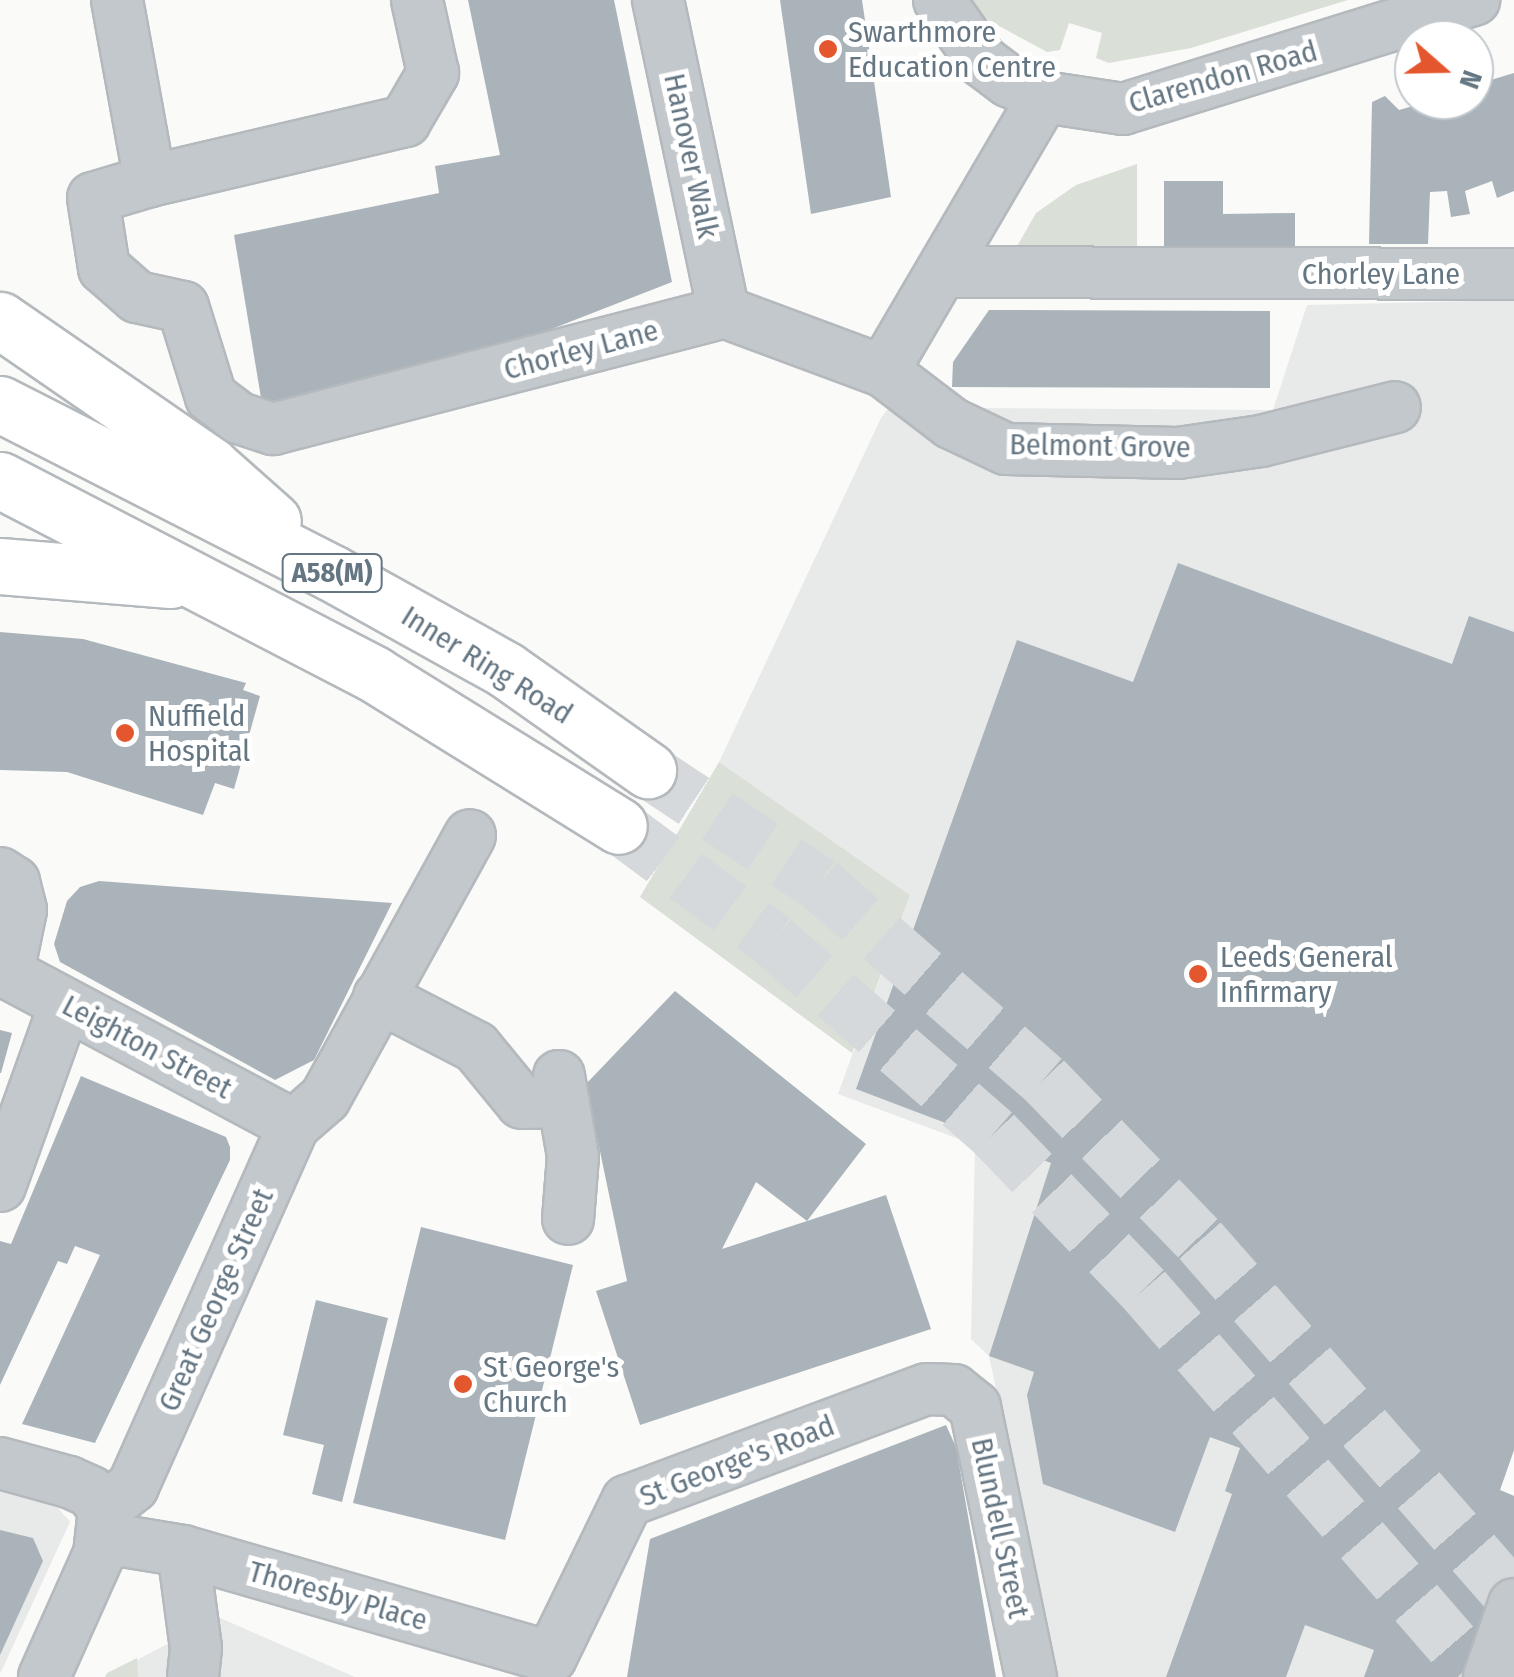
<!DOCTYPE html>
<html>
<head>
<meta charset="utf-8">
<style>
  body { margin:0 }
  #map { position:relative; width:1514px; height:1677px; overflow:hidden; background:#fafaf8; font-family:"Fira Sans Condensed",sans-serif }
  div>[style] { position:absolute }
  .built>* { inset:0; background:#e8e9e9 }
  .green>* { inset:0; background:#dadfd7 }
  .building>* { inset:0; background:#aab3b9 }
  .highway-tunnel>* { height:55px; margin-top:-27.5px; transform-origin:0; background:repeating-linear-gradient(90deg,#d5d9db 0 55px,transparent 0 83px) }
  .roads { filter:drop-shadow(2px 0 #b4b9bd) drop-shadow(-2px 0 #b4b9bd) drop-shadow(0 2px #b4b9bd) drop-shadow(0 -2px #b4b9bd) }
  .minor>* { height:50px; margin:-25px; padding:0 25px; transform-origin:25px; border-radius:25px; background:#c3c8cc }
  .highway>* { height:55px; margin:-27.5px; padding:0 27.5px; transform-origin:27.5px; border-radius:27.5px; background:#fff }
  .dots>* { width:28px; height:28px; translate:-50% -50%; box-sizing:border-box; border:5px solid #fff; border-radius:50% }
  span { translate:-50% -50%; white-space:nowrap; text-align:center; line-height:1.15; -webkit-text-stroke:10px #fff; paint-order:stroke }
  .shield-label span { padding:2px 8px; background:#fff; border:2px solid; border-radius:8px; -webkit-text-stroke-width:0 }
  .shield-label { font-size:28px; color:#657683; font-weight:700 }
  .poi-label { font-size:30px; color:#657683 }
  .left { translate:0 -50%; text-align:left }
  .street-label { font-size:30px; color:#657683 }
  .north { position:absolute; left:1394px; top:20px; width:100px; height:100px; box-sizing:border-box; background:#fff; border:2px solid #c1c8cd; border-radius:50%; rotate:110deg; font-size:28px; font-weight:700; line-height:40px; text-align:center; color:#657683 }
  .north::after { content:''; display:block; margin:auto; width:35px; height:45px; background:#e4572e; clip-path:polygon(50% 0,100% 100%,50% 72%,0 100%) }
</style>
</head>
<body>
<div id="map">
  <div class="built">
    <i style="clip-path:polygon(1514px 300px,1514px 1450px,1500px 1490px,1514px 1496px,1514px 1563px,1473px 1677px,1057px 1677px,989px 1356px,971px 1339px,975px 1145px,838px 1094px,910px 895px,719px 762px,881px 418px,920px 368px,961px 408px,1273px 410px,1307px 305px)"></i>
    <i style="clip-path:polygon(0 1491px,54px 1503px,70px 1522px,0 1674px)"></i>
    <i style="clip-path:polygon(218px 1617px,355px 1677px,105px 1677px)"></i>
  </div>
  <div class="green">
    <i style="clip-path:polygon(971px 0,1348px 0,1191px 48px,1109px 63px,1096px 58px,1102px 33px,1069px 23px,1060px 50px,1047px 52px,986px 19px)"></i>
    <i style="clip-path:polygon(1137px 164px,1137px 255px,1011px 257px,1036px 213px,1076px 185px)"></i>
    <i style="clip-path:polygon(719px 762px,910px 895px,852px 1053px,640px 897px)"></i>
    <i style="clip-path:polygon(137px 1658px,138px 1677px,105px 1677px,107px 1673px)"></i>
  </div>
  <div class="building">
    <i style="clip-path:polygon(468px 0,614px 0,672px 282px,475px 359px,262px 404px,234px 235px,439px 193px,435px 166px,500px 155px)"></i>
    <i style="clip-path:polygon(780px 0,862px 0,891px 197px,811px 214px)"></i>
    <i style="clip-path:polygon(1514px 73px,1514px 191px,1497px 198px,1492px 181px,1465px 191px,1470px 214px,1451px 217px,1447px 191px,1430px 192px,1428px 244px,1369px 244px,1372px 102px,1385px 96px,1399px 110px,1434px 100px,1474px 100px,1474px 85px)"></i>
    <i style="clip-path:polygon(1164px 181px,1223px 181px,1223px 214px,1295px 213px,1295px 257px,1164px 257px)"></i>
    <i style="clip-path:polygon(989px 310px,1270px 311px,1270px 388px,952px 387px,953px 362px)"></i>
    <i style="clip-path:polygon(1178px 563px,1452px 664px,1469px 616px,1514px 632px,1514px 1450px,1500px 1490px,1514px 1496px,1514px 1563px,1473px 1677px,1364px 1677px,1374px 1650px,1305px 1625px,1286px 1677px,1166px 1677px,1232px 1494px,1225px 1491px,1240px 1448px,1210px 1437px,1175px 1532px,1043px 1484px,1027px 1395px,1034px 1372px,989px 1356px,1051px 1163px,856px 1089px,1017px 640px,1133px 682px)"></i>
    <i style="clip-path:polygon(0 632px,83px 639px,246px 683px,243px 690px,260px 696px,234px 789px,215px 783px,203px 815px,67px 772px,0 770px)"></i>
    <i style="clip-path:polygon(99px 881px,392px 903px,314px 1060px,275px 1080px,60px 962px,54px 944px,67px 901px,80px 887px)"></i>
    <i style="clip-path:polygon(675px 991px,866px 1144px,807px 1221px,756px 1182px,722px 1249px,807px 1221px,886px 1195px,931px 1329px,640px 1425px,596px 1291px,627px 1281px,586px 1084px)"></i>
    <i style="clip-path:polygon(0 1030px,12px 1033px,1px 1073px,0 1073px)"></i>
    <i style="clip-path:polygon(81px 1076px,226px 1137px,230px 1147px,230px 1160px,95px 1443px,22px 1424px,100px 1255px,75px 1246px,67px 1264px,58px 1261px,0 1385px,0 1241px,11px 1244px)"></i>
    <i style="clip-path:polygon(421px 1227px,573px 1265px,505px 1540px,353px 1503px)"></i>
    <i style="clip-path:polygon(316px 1300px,388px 1318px,342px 1502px,312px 1494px,324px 1445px,283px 1435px)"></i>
    <i style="clip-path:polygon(946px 1425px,956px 1447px,996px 1677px,627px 1677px,650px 1539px)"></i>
    <i style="clip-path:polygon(0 1530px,33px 1538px,43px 1561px,0 1655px)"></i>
  </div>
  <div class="highway-tunnel">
    <i style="left:648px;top:770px;width:205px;rotate:33.5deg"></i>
    <i style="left:819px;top:883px;width:298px;rotate:41.1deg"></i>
    <i style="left:1044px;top:1079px;width:224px;rotate:45.9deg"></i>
    <i style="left:1200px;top:1240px;width:477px;rotate:48.8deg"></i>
    <i style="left:619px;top:826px;width:192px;rotate:36.5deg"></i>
    <i style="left:773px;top:940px;width:293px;rotate:41.1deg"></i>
    <i style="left:994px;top:1133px;width:216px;rotate:46.1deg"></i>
    <i style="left:1144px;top:1289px;width:514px;rotate:49.02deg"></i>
  </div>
  <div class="roads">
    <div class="minor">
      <i style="left:117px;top:0;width:184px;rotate:79.7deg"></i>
      <i style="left:150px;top:181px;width:59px;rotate:163.4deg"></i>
      <i style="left:93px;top:198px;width:71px;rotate:81.1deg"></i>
      <i style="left:104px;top:268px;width:44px;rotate:41.3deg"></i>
      <i style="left:137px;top:297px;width:47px;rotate:12.3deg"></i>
      <i style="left:183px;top:307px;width:94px;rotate:72.7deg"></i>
      <i style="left:211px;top:397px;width:35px;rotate:37deg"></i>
      <i style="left:239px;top:418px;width:36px;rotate:18deg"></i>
      <i style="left:273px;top:429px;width:466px;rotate:-14.5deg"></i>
      <i style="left:724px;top:312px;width:170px;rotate:20.4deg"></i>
      <i style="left:883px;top:371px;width:86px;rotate:37.4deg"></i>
      <i style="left:951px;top:423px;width:61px;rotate:25.3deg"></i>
      <i style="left:1006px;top:449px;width:172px;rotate:1.3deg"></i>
      <i style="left:1178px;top:453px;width:84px;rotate:-8.2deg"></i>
      <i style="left:1261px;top:441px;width:138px;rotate:-14.2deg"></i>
      <i style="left:658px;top:0;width:319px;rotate:78.1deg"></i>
      <i style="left:939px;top:0;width:75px;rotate:54.8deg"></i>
      <i style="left:982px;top:61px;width:34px;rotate:37deg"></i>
      <i style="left:1009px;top:81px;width:38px;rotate:25deg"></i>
      <i style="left:1044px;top:97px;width:80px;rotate:8.6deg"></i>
      <i style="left:1123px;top:109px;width:368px;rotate:-17.3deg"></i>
      <i style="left:150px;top:181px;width:262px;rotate:-13.2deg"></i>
      <i style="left:405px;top:121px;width:56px;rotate:-59.7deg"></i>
      <i style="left:433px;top:73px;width:75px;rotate:-102.4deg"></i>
      <i style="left:947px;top:272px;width:567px;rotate:0.2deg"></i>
      <i style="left:883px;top:371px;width:318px;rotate:-59.6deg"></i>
      <i style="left:0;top:873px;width:17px;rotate:33deg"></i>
      <i style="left:14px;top:882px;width:29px;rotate:76deg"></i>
      <i style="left:21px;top:910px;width:64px;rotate:101.7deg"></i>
      <i style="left:0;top:969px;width:333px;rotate:28deg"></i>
      <i style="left:379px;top:997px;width:109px;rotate:27.3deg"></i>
      <i style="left:476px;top:1047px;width:72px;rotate:50.6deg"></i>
      <i style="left:522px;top:1103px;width:42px;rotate:-1.4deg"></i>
      <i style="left:559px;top:1076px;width:81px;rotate:80.1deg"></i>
      <i style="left:573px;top:1156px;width:63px;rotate:94.5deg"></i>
      <i style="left:0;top:1186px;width:193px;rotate:-70.3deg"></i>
      <i style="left:0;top:1463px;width:72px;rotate:15.4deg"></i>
      <i style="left:69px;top:1482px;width:24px;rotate:24deg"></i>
      <i style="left:91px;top:1492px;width:21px;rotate:53deg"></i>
      <i style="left:104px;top:1509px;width:45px;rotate:96.3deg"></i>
      <i style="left:99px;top:1554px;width:135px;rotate:114.1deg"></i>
      <i style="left:104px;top:1509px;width:37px;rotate:-38deg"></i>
      <i style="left:133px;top:1486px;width:395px;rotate:-66deg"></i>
      <i style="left:294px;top:1125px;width:41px;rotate:-41.1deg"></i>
      <i style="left:325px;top:1098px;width:300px;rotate:-61.1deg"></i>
      <i style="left:104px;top:1538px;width:80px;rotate:9.3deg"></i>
      <i style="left:183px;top:1551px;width:383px;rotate:16.1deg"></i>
      <i style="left:183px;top:1551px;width:98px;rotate:82.4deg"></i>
      <i style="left:196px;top:1648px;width:29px;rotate:96deg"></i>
      <i style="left:551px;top:1657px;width:174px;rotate:-64deg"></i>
      <i style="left:627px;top:1501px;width:320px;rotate:-20.5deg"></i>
      <i style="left:927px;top:1389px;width:27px;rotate:2deg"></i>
      <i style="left:954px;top:1390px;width:27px;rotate:39deg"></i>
      <i style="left:975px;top:1407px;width:276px;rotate:78.3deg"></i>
      <i style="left:1489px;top:1677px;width:77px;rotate:-71.1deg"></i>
    </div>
    <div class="highway">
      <i style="left:0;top:320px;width:255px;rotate:34.6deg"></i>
      <i style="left:210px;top:465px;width:84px;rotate:41.6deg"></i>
      <i style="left:0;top:404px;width:373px;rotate:27deg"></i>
      <i style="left:332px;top:573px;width:199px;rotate:29.1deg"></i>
      <i style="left:506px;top:670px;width:174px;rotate:35.2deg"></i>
      <i style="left:0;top:480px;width:421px;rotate:27.4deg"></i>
      <i style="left:374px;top:674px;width:288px;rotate:31.8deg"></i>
      <i style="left:0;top:566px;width:171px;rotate:4.7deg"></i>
    </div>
  </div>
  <div class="dots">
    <i style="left:828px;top:49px;background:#e4572e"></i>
    <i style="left:125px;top:733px;background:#e4572e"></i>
    <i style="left:1198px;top:974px;background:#e4572e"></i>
    <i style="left:463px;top:1384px;background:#e4572e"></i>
  </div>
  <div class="shield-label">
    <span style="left:332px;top:573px">A58(M)</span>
  </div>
  <div class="poi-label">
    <span class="left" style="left:848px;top:49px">Swarthmore<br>Education Centre</span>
    <span class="left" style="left:148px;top:733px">Nuffield<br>Hospital</span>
    <span class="left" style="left:1220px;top:974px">Leeds General<br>Infirmary</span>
    <span class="left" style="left:483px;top:1384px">St George's<br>Church</span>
  </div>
  <div class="street-label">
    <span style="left:1223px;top:77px;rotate:-16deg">Clarendon Road</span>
    <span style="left:691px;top:156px;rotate:78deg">Hanover Walk</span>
    <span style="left:1381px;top:274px">Chorley Lane</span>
    <span style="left:581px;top:350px;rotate:-15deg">Chorley Lane</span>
    <span style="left:1100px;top:446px;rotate:1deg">Belmont Grove</span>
    <span style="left:487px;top:665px;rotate:32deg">Inner Ring Road</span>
    <span style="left:147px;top:1047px;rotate:28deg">Leighton Street</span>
    <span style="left:216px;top:1300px;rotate:-66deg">Great George Street</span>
    <span style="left:737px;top:1461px;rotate:-21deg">St George's Road</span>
    <span style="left:1000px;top:1528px;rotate:78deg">Blundell Street</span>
    <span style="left:338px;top:1596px;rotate:16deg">Thoresby Place</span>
  </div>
  <div class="north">N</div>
</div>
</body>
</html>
